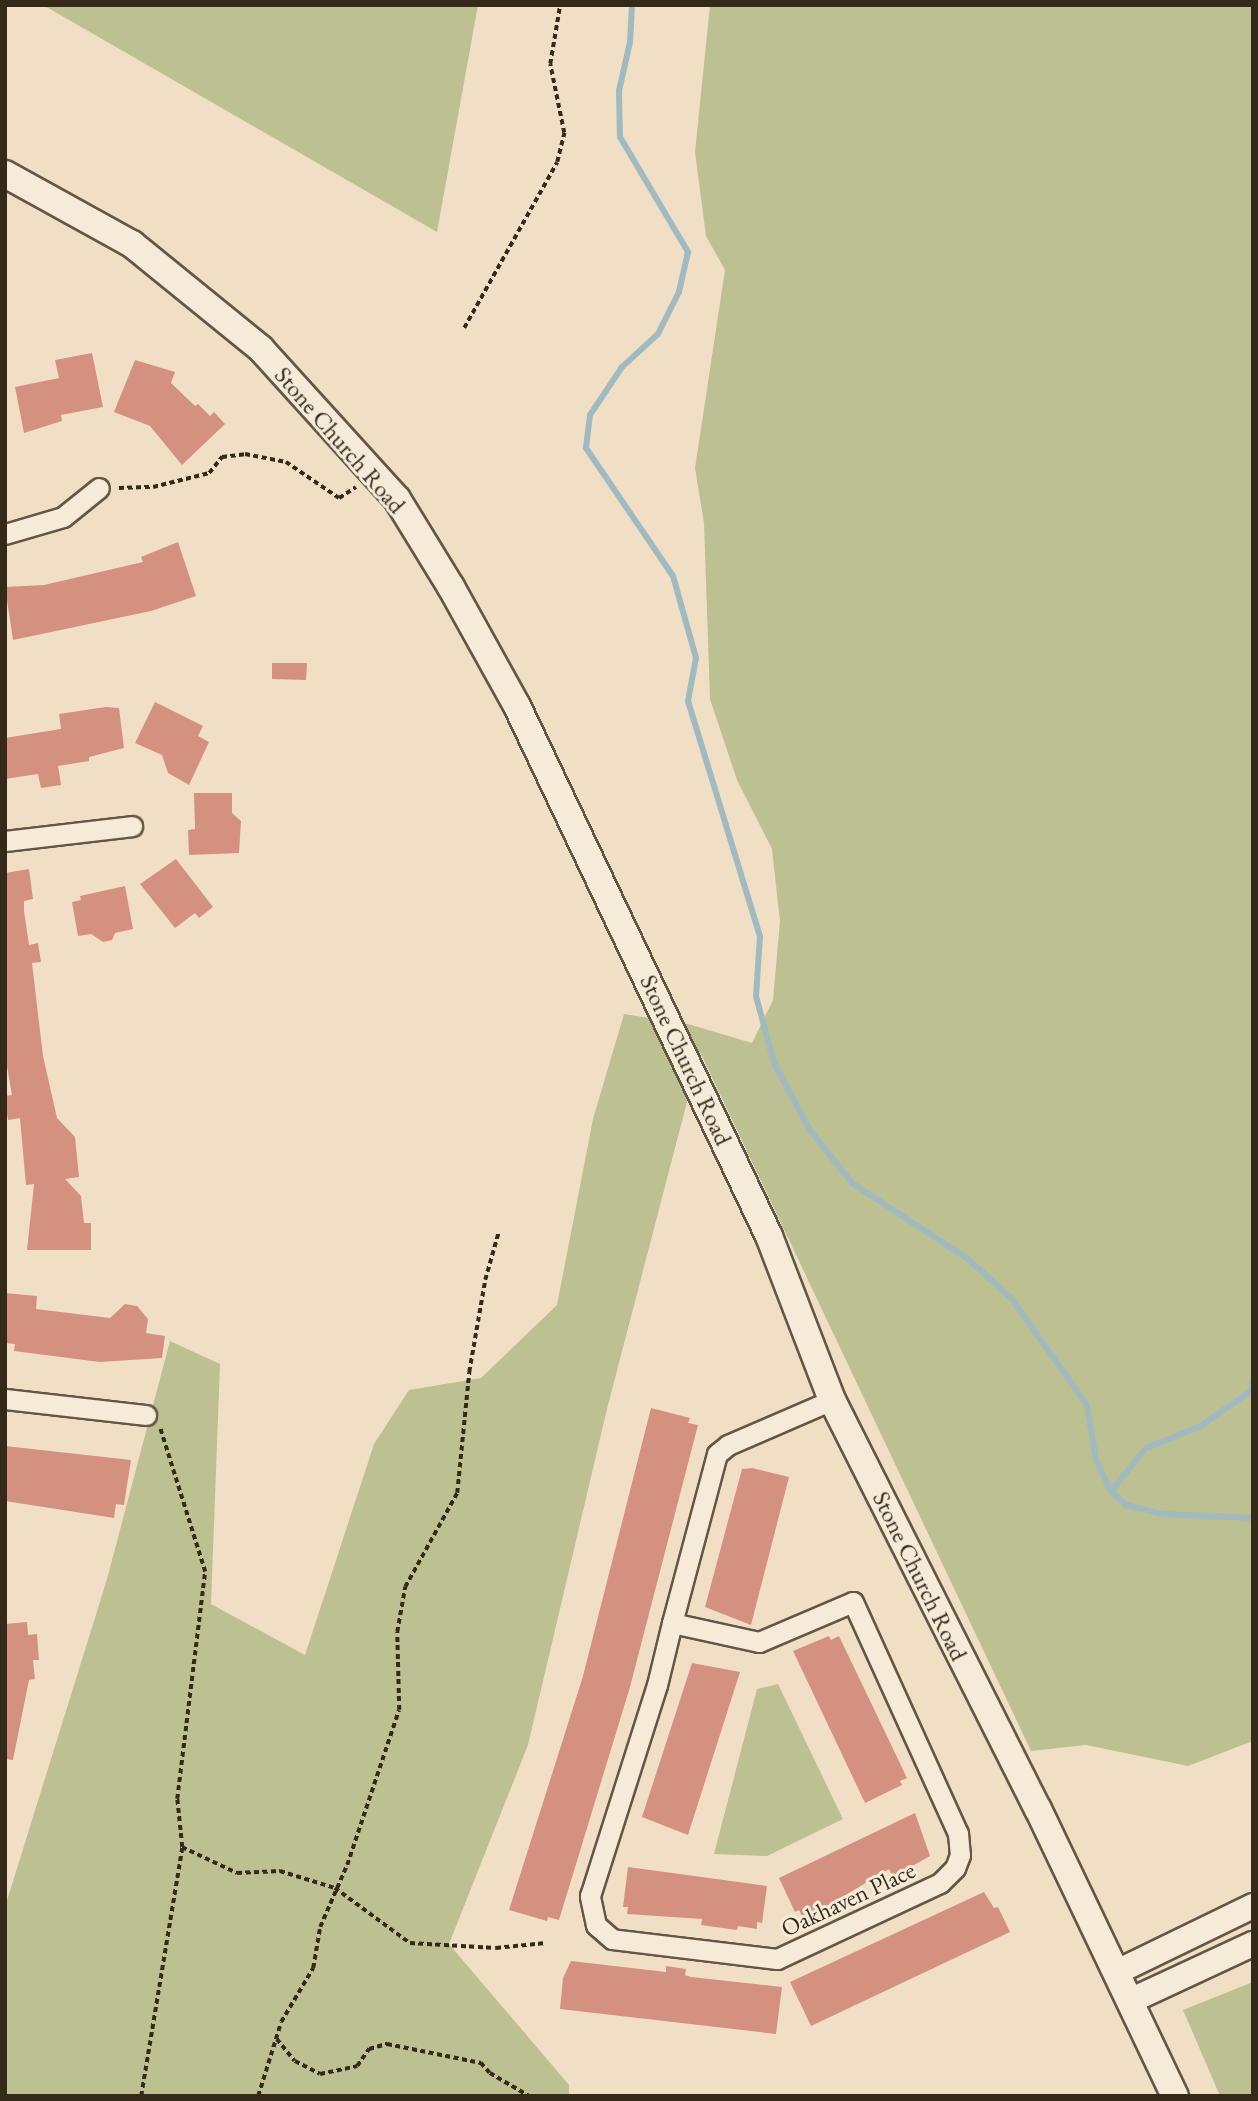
<!DOCTYPE html>
<html>
<head>
<meta charset="utf-8">
<style>
  body { margin:0 }
  #map { position:relative; width:1258px; height:2101px; overflow:hidden; background:#f1dfc5; font-family:"EB Garamond",serif }
  div>[style] { position:absolute }
  .green>* { inset:0; background:#bdc192 }
  .stream>* { height:6px; margin:-3px; padding:0 3px; transform-origin:3px; border-radius:3px; background:#a0babf }
  .building>* { inset:0; background:#d59180 }
  .path>* { height:3.5px; margin-top:-1.75px; transform-origin:0; background:repeating-linear-gradient(90deg,#35291a 0 5px,transparent 0 8.5px) }
  .roads { filter:drop-shadow(2px 0 #645645) drop-shadow(-2px 0 #645645) drop-shadow(0 2px #645645) drop-shadow(0 -2px #645645) }
  .minor>* { height:19px; margin:-9.5px; padding:0 9.5px; transform-origin:9.5px; border-radius:9.5px; background:#f6ead9 }
  .tertiary>* { height:24px; margin:-12px; padding:0 12px; transform-origin:12px; border-radius:12px; background:#f6ead9 }
  .secondary>* { height:26px; margin:-13px; padding:0 13px; transform-origin:13px; border-radius:13px; background:#f6ead9 }
  span { translate:-50% -50%; white-space:nowrap; text-align:center; line-height:1.15; -webkit-text-stroke:6px #f6ead9; paint-order:stroke }
  .street-label { font-size:24px; color:#35291a }
  .frame { position:absolute; inset:0; border:7px solid #35291a; pointer-events:none }
</style>
</head>
<body>
<div id="map">
  <div class="green">
    <i style="clip-path:polygon(43px 5px,478px 5px,437px 232px)"></i>
    <i style="clip-path:polygon(710px 5px,1253px 5px,1253px 1741px,1188px 1766px,1086px 1745px,1031px 1751px,700px 1052px,607px 1409px,528px 1745px,449px 1944px,569px 2085px,569px 2096px,5px 2096px,5px 1907px,107px 1579px,170px 1341px,220px 1364px,211px 1604px,305px 1655px,374px 1444px,409px 1390px,481px 1378px,557px 1305px,593px 1119px,624px 1014px,688px 1024px,752px 1043px,773px 1000px,780px 921px,772px 849px,737px 780px,710px 699px,704px 523px,695px 468px,725px 270px,706px 236px,695px 152px)"></i>
    <i style="clip-path:polygon(778px 1684px,843px 1819px,767px 1856px,714px 1854px,757px 1689px)"></i>
    <i style="clip-path:polygon(1253px 1982px,1253px 2096px,1220px 2096px,1183px 2010px)"></i>
  </div>
  <div class="stream">
    <i style="left:632px;top:5px;width:37px;rotate:93deg"></i>
    <i style="left:630px;top:42px;width:50px;rotate:102.7deg"></i>
    <i style="left:619px;top:91px;width:46px;rotate:88.8deg"></i>
    <i style="left:620px;top:137px;width:134px;rotate:59.4deg"></i>
    <i style="left:688px;top:252px;width:41px;rotate:102.7deg"></i>
    <i style="left:679px;top:292px;width:47px;rotate:116.6deg"></i>
    <i style="left:658px;top:334px;width:49px;rotate:137.5deg"></i>
    <i style="left:622px;top:367px;width:58px;rotate:123.7deg"></i>
    <i style="left:590px;top:415px;width:33px;rotate:97deg"></i>
    <i style="left:586px;top:448px;width:155px;rotate:55.8deg"></i>
    <i style="left:673px;top:576px;width:85px;rotate:74.3deg"></i>
    <i style="left:696px;top:658px;width:44px;rotate:100.5deg"></i>
    <i style="left:688px;top:701px;width:246px;rotate:73deg"></i>
    <i style="left:760px;top:936px;width:60px;rotate:93.8deg"></i>
    <i style="left:756px;top:996px;width:69px;rotate:75deg"></i>
    <i style="left:774px;top:1063px;width:76px;rotate:61.8deg"></i>
    <i style="left:810px;top:1130px;width:68px;rotate:51.6deg"></i>
    <i style="left:852px;top:1183px;width:140px;rotate:33.3deg"></i>
    <i style="left:969px;top:1260px;width:57px;rotate:42.1deg"></i>
    <i style="left:1011px;top:1298px;width:131px;rotate:54.6deg"></i>
    <i style="left:1087px;top:1405px;width:56px;rotate:80.7deg"></i>
    <i style="left:1096px;top:1460px;width:34px;rotate:64deg"></i>
    <i style="left:1111px;top:1491px;width:21px;rotate:43deg"></i>
    <i style="left:1126px;top:1505px;width:37px;rotate:14deg"></i>
    <i style="left:1162px;top:1514px;width:91px;rotate:2.5deg"></i>
    <i style="left:1111px;top:1491px;width:55px;rotate:-50.9deg"></i>
    <i style="left:1146px;top:1448px;width:57px;rotate:-21.6deg"></i>
    <i style="left:1199px;top:1427px;width:63px;rotate:-34.7deg"></i>
    <i style="left:1251px;top:1391px;width:11px;rotate:-80deg"></i>
  </div>
  <div class="building">
    <i style="clip-path:polygon(92px 353px,103px 407px,61px 415px,62px 421px,24px 433px,15px 387px,59px 378px,55px 360px)"></i>
    <i style="clip-path:polygon(135px 360px,175px 372px,171px 383px,195px 406px,198px 404px,210px 416px,214px 412px,225px 424px,182px 465px,150px 426px,114px 412px)"></i>
    <i style="clip-path:polygon(178px 542px,196px 596px,151px 611px,13px 640px,5px 587px,44px 585px,143px 562px,141px 557px)"></i>
    <i style="clip-path:polygon(272px 663px,307px 663px,306px 680px,272px 679px)"></i>
    <i style="clip-path:polygon(155px 702px,203px 726px,198px 736px,209px 742px,189px 785px,168px 773px,162px 755px,135px 743px)"></i>
    <i style="clip-path:polygon(106px 707px,119px 708px,124px 748px,89px 757px,89px 761px,58px 766px,61px 785px,41px 788px,38px 774px,5px 779px,5px 738px,61px 729px,59px 714px)"></i>
    <i style="clip-path:polygon(194px 793px,232px 793px,232px 813px,241px 821px,239px 853px,189px 855px,188px 830px,195px 829px)"></i>
    <i style="clip-path:polygon(176px 859px,213px 907px,199px 918px,195px 913px,175px 928px,140px 884px)"></i>
    <i style="clip-path:polygon(29px 869px,33px 899px,24px 901px,24px 911px,29px 945px,38px 943px,41px 962px,32px 963px,43px 1056px,57px 1118px,75px 1137px,79px 1177px,65px 1179px,81px 1196px,84px 1223px,91px 1223px,91px 1250px,27px 1250px,34px 1184px,26px 1185px,20px 1118px,8px 1120px,5px 1102px,5px 1096px,12px 1095px,5px 1055px,5px 873px)"></i>
    <i style="clip-path:polygon(125px 886px,133px 929px,115px 933px,112px 940px,103px 942px,91px 934px,78px 936px,72px 902px,81px 900px,80px 896px)"></i>
    <i style="clip-path:polygon(5px 1293px,37px 1296px,36px 1309px,110px 1318px,125px 1304px,137px 1306px,148px 1319px,146px 1333px,165px 1336px,162px 1358px,100px 1362px,14px 1351px,15px 1344px,5px 1343px)"></i>
    <i style="clip-path:polygon(651px 1408px,690px 1418px,688px 1423px,698px 1425px,630px 1687px,559px 1920px,548px 1917px,547px 1921px,509px 1910px,583px 1676px)"></i>
    <i style="clip-path:polygon(5px 1446px,131px 1460px,124px 1505px,116px 1504px,114px 1518px,5px 1501px)"></i>
    <i style="clip-path:polygon(752px 1468px,789px 1477px,751px 1625px,705px 1607px,742px 1469px)"></i>
    <i style="clip-path:polygon(27px 1622px,28px 1635px,37px 1634px,39px 1660px,33px 1660px,35px 1679px,29px 1680px,13px 1760px,5px 1759px,5px 1624px)"></i>
    <i style="clip-path:polygon(829px 1636px,831px 1640px,839px 1636px,907px 1778px,900px 1781px,902px 1785px,865px 1803px,793px 1651px)"></i>
    <i style="clip-path:polygon(692px 1663px,740px 1672px,688px 1835px,642px 1817px)"></i>
    <i style="clip-path:polygon(915px 1813px,930px 1856px,893px 1877px,889px 1869px,824px 1908px,802px 1916px,799px 1910px,795px 1912px,779px 1878px)"></i>
    <i style="clip-path:polygon(628px 1867px,767px 1886px,762px 1923px,757px 1922px,757px 1929px,738px 1926px,737px 1930px,701px 1925px,702px 1919px,627px 1914px,628px 1907px,623px 1907px)"></i>
    <i style="clip-path:polygon(984px 1892px,994px 1908px,998px 1907px,1010px 1932px,811px 2026px,790px 1982px)"></i>
    <i style="clip-path:polygon(571px 1961px,666px 1972px,666px 1966px,686px 1969px,685px 1975px,691px 1977px,782px 1987px,776px 2034px,560px 2009px,563px 1978px)"></i>
  </div>
  <div class="path">
    <i style="left:464px;top:328px;width:190px;rotate:-60.7deg"></i>
    <i style="left:557px;top:162px;width:30px;rotate:-76deg"></i>
    <i style="left:564px;top:133px;width:70px;rotate:-101.5deg"></i>
    <i style="left:550px;top:64px;width:60px;rotate:-80.4deg"></i>
    <i style="left:119px;top:488px;width:34px;rotate:-2deg"></i>
    <i style="left:153px;top:487px;width:58px;rotate:-14deg"></i>
    <i style="left:209px;top:473px;width:21px;rotate:-51deg"></i>
    <i style="left:222px;top:457px;width:23px;rotate:-7deg"></i>
    <i style="left:245px;top:454px;width:42px;rotate:11deg"></i>
    <i style="left:286px;top:462px;width:64px;rotate:34.2deg"></i>
    <i style="left:339px;top:498px;width:20px;rotate:-33deg"></i>
    <i style="left:182px;top:1847px;width:61px;rotate:25.3deg"></i>
    <i style="left:237px;top:1873px;width:43px;rotate:-2.7deg"></i>
    <i style="left:280px;top:1871px;width:58px;rotate:17.2deg"></i>
    <i style="left:335px;top:1888px;width:93px;rotate:36.3deg"></i>
    <i style="left:410px;top:1943px;width:86px;rotate:3.3deg"></i>
    <i style="left:496px;top:1948px;width:50px;rotate:-5.7deg"></i>
    <i style="left:277px;top:2039px;width:28px;rotate:51deg"></i>
    <i style="left:295px;top:2061px;width:28px;rotate:27deg"></i>
    <i style="left:320px;top:2074px;width:38px;rotate:-12deg"></i>
    <i style="left:357px;top:2066px;width:21px;rotate:-55deg"></i>
    <i style="left:369px;top:2049px;width:19px;rotate:-16deg"></i>
    <i style="left:387px;top:2044px;width:96px;rotate:11.4deg"></i>
    <i style="left:481px;top:2063px;width:13px;rotate:48deg"></i>
    <i style="left:490px;top:2073px;width:45px;rotate:30.5deg"></i>
    <i style="left:141px;top:2096px;width:252px;rotate:-80.6deg"></i>
    <i style="left:182px;top:1847px;width:48px;rotate:-95.9deg"></i>
    <i style="left:177px;top:1799px;width:229px;rotate:-83deg"></i>
    <i style="left:205px;top:1572px;width:151px;rotate:-107.4deg"></i>
    <i style="left:258px;top:2096px;width:77px;rotate:-72.7deg"></i>
    <i style="left:281px;top:2022px;width:63px;rotate:-59.3deg"></i>
    <i style="left:313px;top:1968px;width:42px;rotate:-80.3deg"></i>
    <i style="left:320px;top:1927px;width:68px;rotate:-66.5deg"></i>
    <i style="left:347px;top:1865px;width:163px;rotate:-71.5deg"></i>
    <i style="left:399px;top:1710px;width:78px;rotate:-91.5deg"></i>
    <i style="left:397px;top:1632px;width:46px;rotate:-79.9deg"></i>
    <i style="left:405px;top:1587px;width:107px;rotate:-61deg"></i>
    <i style="left:457px;top:1493px;width:122px;rotate:-84.3deg"></i>
    <i style="left:469px;top:1372px;width:93px;rotate:-80.1deg"></i>
    <i style="left:485px;top:1280px;width:48px;rotate:-74.2deg"></i>
  </div>
  <div class="roads">
    <div class="minor">
      <i style="left:5px;top:534px;width:60px;rotate:-16.3deg"></i>
      <i style="left:63px;top:517px;width:46px;rotate:-38.9deg"></i>
      <i style="left:5px;top:841px;width:128px;rotate:-6.7deg"></i>
      <i style="left:5px;top:1399px;width:142px;rotate:6.5deg"></i>
      <i style="left:672px;top:1623px;width:89px;rotate:12.3deg"></i>
      <i style="left:759px;top:1642px;width:102px;rotate:-23.1deg"></i>
      <i style="left:853px;top:1602px;width:254px;rotate:65.6deg"></i>
      <i style="left:958px;top:1833px;width:22px;rotate:85deg"></i>
      <i style="left:960px;top:1855px;width:14px;rotate:111deg"></i>
      <i style="left:955px;top:1868px;width:21px;rotate:135deg"></i>
      <i style="left:940px;top:1883px;width:180px;rotate:155deg"></i>
      <i style="left:777px;top:1959px;width:166px;rotate:-173.1deg"></i>
      <i style="left:612px;top:1939px;width:21px;rotate:-139deg"></i>
      <i style="left:596px;top:1925px;width:30px;rotate:-102deg"></i>
      <i style="left:590px;top:1896px;width:221px;rotate:-72.4deg"></i>
      <i style="left:657px;top:1685px;width:64px;rotate:-76.4deg"></i>
      <i style="left:672px;top:1623px;width:175px;rotate:-75.1deg"></i>
      <i style="left:717px;top:1454px;width:14px;rotate:-39deg"></i>
      <i style="left:728px;top:1445px;width:113px;rotate:-23.4deg"></i>
    </div>
    <div class="tertiary">
      <i style="left:1117px;top:1972px;width:151px;rotate:-25.9deg"></i>
      <i style="left:1130px;top:2001px;width:136px;rotate:-24.9deg"></i>
    </div>
    <div class="secondary">
      <i style="left:5px;top:174px;width:145px;rotate:28.9deg"></i>
      <i style="left:132px;top:244px;width:166px;rotate:39.1deg"></i>
      <i style="left:261px;top:349px;width:202px;rotate:47.8deg"></i>
      <i style="left:397px;top:499px;width:103px;rotate:58.5deg"></i>
      <i style="left:451px;top:587px;width:136px;rotate:61deg"></i>
      <i style="left:517px;top:706px;width:587px;rotate:64.57deg"></i>
      <i style="left:769px;top:1236px;width:176px;rotate:69deg"></i>
      <i style="left:832px;top:1400px;width:458px;rotate:63.3deg"></i>
      <i style="left:1038px;top:1809px;width:318px;rotate:64.5deg"></i>
    </div>
  </div>
  <div class="street-label">
    <span style="left:340px;top:440px;rotate:49deg">Stone Church Road</span>
    <span style="left:686px;top:1060px;rotate:65deg">Stone Church Road</span>
    <span style="left:920px;top:1576px;rotate:64deg">Stone Church Road</span>
    <span style="left:848px;top:1899px;rotate:-25deg">Oakhaven Place</span>
  </div>
  <div class="frame"></div>
</div>
</body>
</html>
